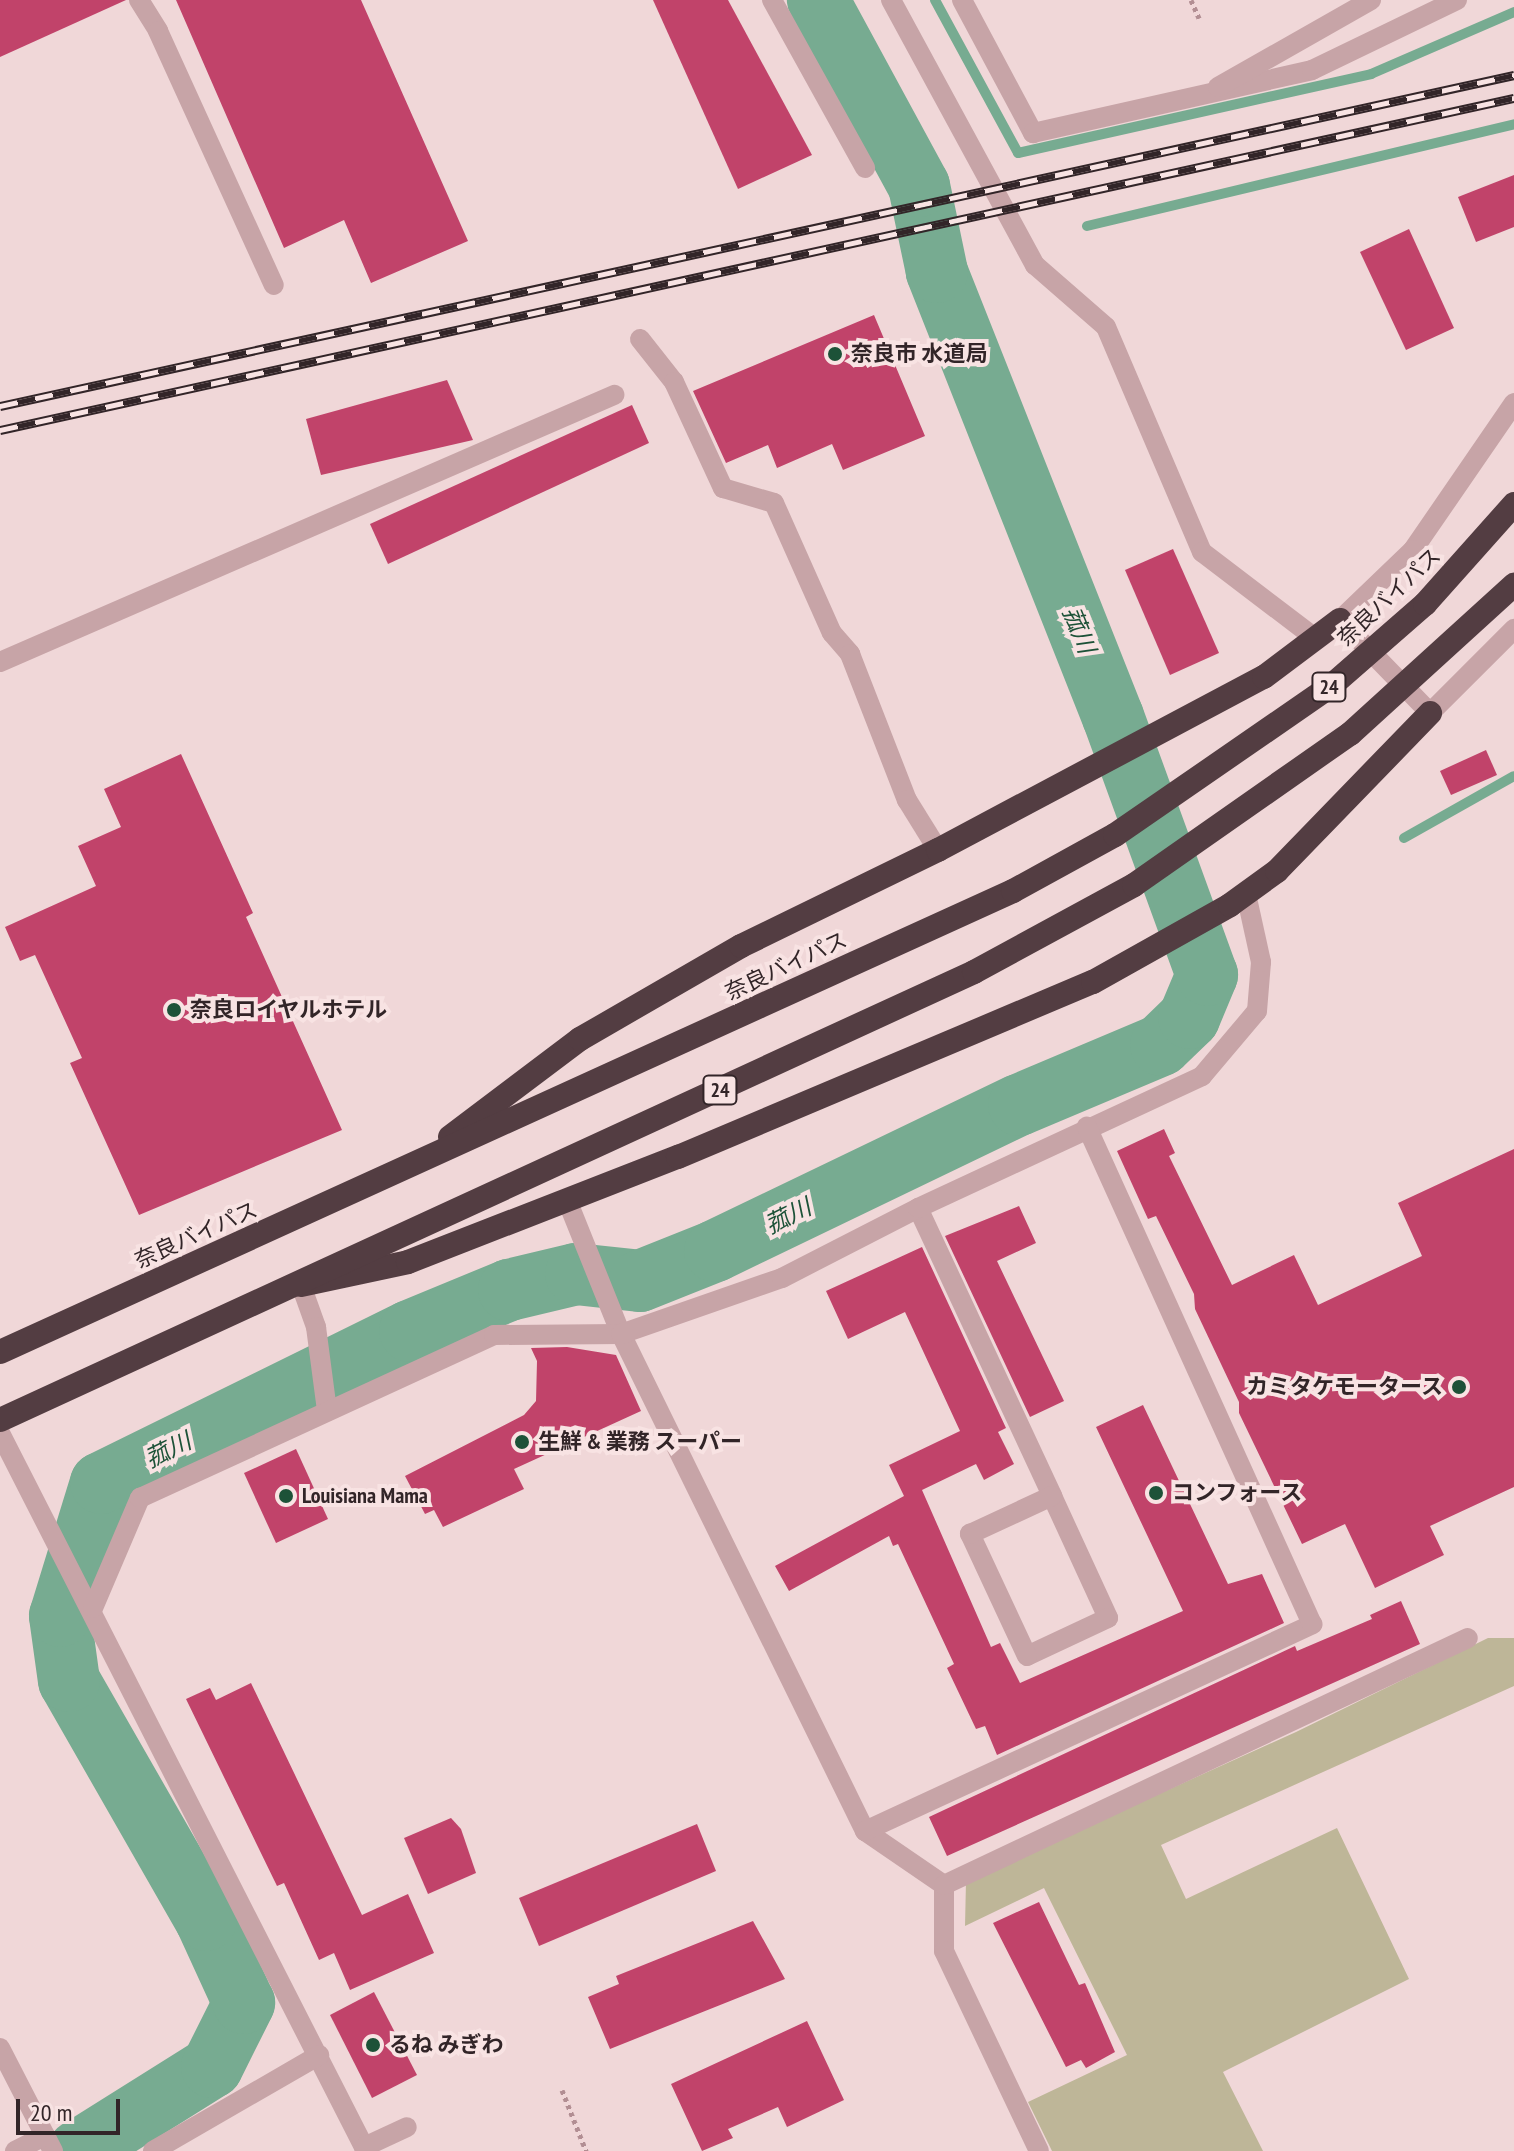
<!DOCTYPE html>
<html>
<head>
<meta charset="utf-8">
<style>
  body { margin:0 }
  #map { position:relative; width:1514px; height:2151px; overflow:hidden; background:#f0d7d8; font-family:"PT Sans Narrow","Noto Sans JP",sans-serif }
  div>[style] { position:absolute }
  .green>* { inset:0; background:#beb698 }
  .stream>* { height:10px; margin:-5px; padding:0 5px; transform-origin:5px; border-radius:5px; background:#77ab91 }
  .river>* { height:62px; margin:-31px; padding:0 31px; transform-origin:31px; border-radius:31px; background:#77ab91 }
  .building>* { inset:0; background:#c1436a }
  .path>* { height:5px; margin-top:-2.5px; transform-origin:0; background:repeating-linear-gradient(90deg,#b28e93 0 4px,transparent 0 8px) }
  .minor>* { height:20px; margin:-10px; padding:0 10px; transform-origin:10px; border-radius:10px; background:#c7a4a7 }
  .highway>* { height:24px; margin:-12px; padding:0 12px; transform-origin:12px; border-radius:12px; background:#533d42 }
  .rail>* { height:9px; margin-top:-4.5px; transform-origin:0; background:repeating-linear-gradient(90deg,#f8e3e3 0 18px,#322528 0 36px); box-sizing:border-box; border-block:2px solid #322528 }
  .highway-bridge>* { height:24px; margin:-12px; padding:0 12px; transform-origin:12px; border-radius:12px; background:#533d42 }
  .dots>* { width:22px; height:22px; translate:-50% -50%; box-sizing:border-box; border:4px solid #f8e3e3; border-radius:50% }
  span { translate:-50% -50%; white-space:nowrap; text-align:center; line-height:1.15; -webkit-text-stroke:8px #f8e3e3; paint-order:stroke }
  .shield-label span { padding:2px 6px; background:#f8e3e3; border:2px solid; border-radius:6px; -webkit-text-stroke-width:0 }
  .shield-label { font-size:20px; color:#322528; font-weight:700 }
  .poi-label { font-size:22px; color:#322528; font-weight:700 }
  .left { translate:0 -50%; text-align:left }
  .right { translate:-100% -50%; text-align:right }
  .street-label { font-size:22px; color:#322528 }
  .water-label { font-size:24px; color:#1d5238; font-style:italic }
  .scale { position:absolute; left:16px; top:2099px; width:104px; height:36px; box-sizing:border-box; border:4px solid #322528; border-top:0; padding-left:10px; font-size:24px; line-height:28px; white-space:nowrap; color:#322528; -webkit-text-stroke:6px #f8e3e3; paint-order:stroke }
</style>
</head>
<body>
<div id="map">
  <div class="green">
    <i style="clip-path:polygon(1488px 1638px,1514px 1638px,1514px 1686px,1161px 1845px,1186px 1899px,1337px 1828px,1409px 1979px,1223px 2072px,1263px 2151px,1052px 2151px,1028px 2102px,1127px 2055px,1044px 1888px,965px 1926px,966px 1881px,1296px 1732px)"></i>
  </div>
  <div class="stream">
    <i style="left:935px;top:0;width:174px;rotate:61.5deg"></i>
    <i style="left:1018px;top:153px;width:362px;rotate:-12.6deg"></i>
    <i style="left:1371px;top:74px;width:156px;rotate:-23.4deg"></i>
    <i style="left:1087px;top:226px;width:439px;rotate:-13.4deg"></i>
    <i style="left:1404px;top:838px;width:126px;rotate:-29.4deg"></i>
  </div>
  <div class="river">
    <i style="left:78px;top:2151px;width:158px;rotate:-32.1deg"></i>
    <i style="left:212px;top:2067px;width:72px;rotate:-63.4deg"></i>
    <i style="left:244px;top:2003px;width:91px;rotate:-114.6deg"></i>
    <i style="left:206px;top:1920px;width:275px;rotate:-119.8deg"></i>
    <i style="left:69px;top:1681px;width:66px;rotate:-97.9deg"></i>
    <i style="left:60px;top:1616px;width:139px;rotate:-72.9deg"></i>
    <i style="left:101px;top:1483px;width:344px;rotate:-26.2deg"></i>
    <i style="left:410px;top:1331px;width:107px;rotate:-22.5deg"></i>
    <i style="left:509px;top:1290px;width:69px;rotate:-13.4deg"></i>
    <i style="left:576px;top:1274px;width:64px;rotate:6.2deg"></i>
    <i style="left:640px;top:1281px;width:81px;rotate:-21.8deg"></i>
    <i style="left:715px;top:1251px;width:337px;rotate:-25.7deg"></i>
    <i style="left:1019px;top:1105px;width:154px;rotate:-22.9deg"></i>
    <i style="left:1161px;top:1045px;width:39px;rotate:-44deg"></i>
    <i style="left:1189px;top:1018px;width:47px;rotate:-67.3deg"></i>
    <i style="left:1207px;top:975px;width:275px;rotate:-110deg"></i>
    <i style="left:1113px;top:717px;width:479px;rotate:-111.6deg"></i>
    <i style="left:937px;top:272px;width:88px;rotate:-101.8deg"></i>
    <i style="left:919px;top:186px;width:212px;rotate:-118.5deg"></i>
  </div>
  <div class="building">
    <i style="clip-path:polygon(0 0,126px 0,0 57px)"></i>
    <i style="clip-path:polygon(176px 0,361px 0,468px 241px,371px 283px,344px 220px,284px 248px)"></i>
    <i style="clip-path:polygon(653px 0,728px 0,812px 155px,738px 189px)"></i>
    <i style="clip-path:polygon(1514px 175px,1514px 227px,1476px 242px,1458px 197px)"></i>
    <i style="clip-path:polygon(1409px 229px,1454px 328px,1406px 350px,1360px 252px)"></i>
    <i style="clip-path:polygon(874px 315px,925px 436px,843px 470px,832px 444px,777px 468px,768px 445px,726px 463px,693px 391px)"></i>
    <i style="clip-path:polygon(447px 380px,473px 440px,321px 475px,306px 419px)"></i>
    <i style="clip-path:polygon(632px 405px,649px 443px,388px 564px,370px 524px)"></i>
    <i style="clip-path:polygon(1173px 549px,1219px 653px,1170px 675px,1125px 570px)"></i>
    <i style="clip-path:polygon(1486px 750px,1497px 775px,1451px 795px,1440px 771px)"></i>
    <i style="clip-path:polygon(181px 754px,253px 913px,246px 917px,342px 1130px,139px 1215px,70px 1063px,82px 1058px,35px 955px,20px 961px,5px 927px,96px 886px,78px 846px,121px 827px,104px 789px)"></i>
    <i style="clip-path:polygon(1164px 1129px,1175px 1153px,1169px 1156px,1232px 1285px,1294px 1255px,1318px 1305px,1422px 1256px,1398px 1203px,1514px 1149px,1514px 1487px,1430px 1526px,1444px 1555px,1375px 1588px,1345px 1524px,1302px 1544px,1239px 1413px,1239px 1402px,1195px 1309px,1194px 1294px,1156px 1216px,1148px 1219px,1117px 1151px)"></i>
    <i style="clip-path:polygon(1019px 1206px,1036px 1243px,997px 1261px,1064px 1401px,1030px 1417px,945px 1236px)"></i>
    <i style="clip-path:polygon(922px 1247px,1006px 1428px,998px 1432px,1014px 1464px,984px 1480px,976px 1464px,922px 1490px,991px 1647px,1000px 1643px,1020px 1683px,1183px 1611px,1096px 1427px,1143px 1405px,1228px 1584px,1262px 1574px,1284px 1623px,997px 1755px,985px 1726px,976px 1729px,947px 1668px,954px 1664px,898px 1544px,893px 1546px,889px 1536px,789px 1591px,775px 1566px,904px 1496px,889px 1465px,960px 1431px,905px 1312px,848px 1339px,826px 1291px)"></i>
    <i style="clip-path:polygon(567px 1347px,616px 1355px,641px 1411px,514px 1469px,524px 1489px,443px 1527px,434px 1510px,425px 1514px,405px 1476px,524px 1415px,536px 1401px,537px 1361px,531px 1348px)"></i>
    <i style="clip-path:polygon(296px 1449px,328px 1519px,276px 1543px,244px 1473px)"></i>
    <i style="clip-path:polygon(1401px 1601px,1420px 1644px,947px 1856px,929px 1817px,1295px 1646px,1297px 1651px,1372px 1619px,1370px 1615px)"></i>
    <i style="clip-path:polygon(251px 1683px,362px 1915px,408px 1894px,434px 1953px,350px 1990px,334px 1953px,319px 1960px,284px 1883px,277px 1886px,186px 1699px,210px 1688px,216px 1700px)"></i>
    <i style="clip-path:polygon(451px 1818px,461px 1829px,476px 1873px,428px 1894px,404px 1838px)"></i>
    <i style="clip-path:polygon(697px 1824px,716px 1871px,539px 1946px,519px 1898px)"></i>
    <i style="clip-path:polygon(1039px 1902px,1079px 1985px,1085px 1983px,1115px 2052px,1086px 2068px,1081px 2060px,1066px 2067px,993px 1923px)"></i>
    <i style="clip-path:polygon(753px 1921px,785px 1979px,610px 2049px,588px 1997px,619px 1984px,616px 1976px)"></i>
    <i style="clip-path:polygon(374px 1992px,417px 2075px,372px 2098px,330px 2015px)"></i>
    <i style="clip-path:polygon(807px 2021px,844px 2100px,787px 2127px,778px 2107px,728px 2129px,733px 2138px,702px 2151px,671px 2084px)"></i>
  </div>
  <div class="path">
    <i style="left:1191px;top:0;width:20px;rotate:66deg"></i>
    <i style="left:562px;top:2090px;width:66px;rotate:68.5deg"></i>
  </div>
  <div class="minor">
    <i style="left:139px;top:0;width:36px;rotate:58deg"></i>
    <i style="left:158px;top:31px;width:279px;rotate:65.5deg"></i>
    <i style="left:772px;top:0;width:192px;rotate:61deg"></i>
    <i style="left:891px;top:0;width:302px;rotate:61.5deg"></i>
    <i style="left:1035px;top:265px;width:94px;rotate:41.1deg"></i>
    <i style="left:1106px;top:327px;width:245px;rotate:66.9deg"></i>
    <i style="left:1202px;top:552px;width:142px;rotate:37.3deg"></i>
    <i style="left:962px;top:0;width:151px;rotate:61.9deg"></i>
    <i style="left:1033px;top:133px;width:286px;rotate:-12.7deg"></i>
    <i style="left:1312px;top:70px;width:161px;rotate:-25.8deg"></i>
    <i style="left:1218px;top:87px;width:176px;rotate:-29.6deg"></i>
    <i style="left:640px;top:339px;width:55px;rotate:51.7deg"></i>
    <i style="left:674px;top:382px;width:117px;rotate:65.2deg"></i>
    <i style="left:723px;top:488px;width:53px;rotate:16.4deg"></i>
    <i style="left:774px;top:503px;width:142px;rotate:66deg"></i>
    <i style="left:832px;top:633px;width:28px;rotate:49deg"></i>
    <i style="left:850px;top:654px;width:157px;rotate:68.7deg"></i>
    <i style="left:907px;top:800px;width:59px;rotate:58.2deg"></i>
    <i style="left:1514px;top:403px;width:178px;rotate:124.5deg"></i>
    <i style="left:1413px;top:550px;width:101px;rotate:136.2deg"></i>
    <i style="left:1340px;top:620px;width:129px;rotate:45.9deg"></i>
    <i style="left:1430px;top:713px;width:119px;rotate:-45deg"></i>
    <i style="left:0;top:662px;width:670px;rotate:-23.5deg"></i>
    <i style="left:567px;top:1200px;width:144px;rotate:68.1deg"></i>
    <i style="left:621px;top:1334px;width:554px;rotate:63.85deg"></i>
    <i style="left:865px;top:1831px;width:96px;rotate:34.4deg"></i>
    <i style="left:944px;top:1885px;width:66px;rotate:90deg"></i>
    <i style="left:944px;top:1951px;width:221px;rotate:64.6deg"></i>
    <i style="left:918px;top:1208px;width:318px;rotate:65deg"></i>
    <i style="left:1052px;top:1496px;width:134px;rotate:65.3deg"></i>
    <i style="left:1108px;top:1618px;width:89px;rotate:154.9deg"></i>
    <i style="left:1027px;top:1656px;width:135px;rotate:-115deg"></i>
    <i style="left:970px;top:1534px;width:90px;rotate:-24.9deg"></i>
    <i style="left:301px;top:1285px;width:45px;rotate:70.3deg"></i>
    <i style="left:316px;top:1327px;width:85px;rotate:82.5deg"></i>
    <i style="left:0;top:1433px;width:806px;rotate:62.99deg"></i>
    <i style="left:93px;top:1608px;width:120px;rotate:-66.9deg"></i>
    <i style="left:140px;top:1498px;width:390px;rotate:-24.7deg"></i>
    <i style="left:494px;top:1335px;width:127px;rotate:-0.5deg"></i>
    <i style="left:621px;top:1334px;width:170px;rotate:-19.2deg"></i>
    <i style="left:782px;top:1278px;width:153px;rotate:-27.2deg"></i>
    <i style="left:918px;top:1208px;width:313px;rotate:-24.9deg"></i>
    <i style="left:1202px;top:1076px;width:85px;rotate:-49.8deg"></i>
    <i style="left:1257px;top:1011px;width:49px;rotate:-85.3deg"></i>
    <i style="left:1261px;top:962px;width:70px;rotate:-102.4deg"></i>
    <i style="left:865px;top:1831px;width:493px;rotate:-24.8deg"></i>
    <i style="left:1312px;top:1624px;width:546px;rotate:-114.36deg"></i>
    <i style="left:944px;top:1885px;width:579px;rotate:-25.24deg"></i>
    <i style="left:0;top:2048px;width:116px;rotate:62.8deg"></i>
    <i style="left:364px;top:2147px;width:47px;rotate:-24.9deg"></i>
    <i style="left:15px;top:2151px;width:34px;rotate:-27deg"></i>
    <i style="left:153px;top:2151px;width:192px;rotate:-30deg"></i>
  </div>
  <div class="highway">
    <i style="left:450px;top:1137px;width:163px;rotate:-37deg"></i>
    <i style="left:580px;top:1039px;width:186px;rotate:-30deg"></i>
    <i style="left:741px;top:946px;width:219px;rotate:-26deg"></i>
    <i style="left:938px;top:850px;width:369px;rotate:-28deg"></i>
    <i style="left:1264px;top:677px;width:95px;rotate:-36.9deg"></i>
    <i style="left:301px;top:1285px;width:109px;rotate:-12.1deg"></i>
    <i style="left:408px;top:1262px;width:290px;rotate:-21.3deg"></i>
    <i style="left:678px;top:1157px;width:450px;rotate:-22.9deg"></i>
    <i style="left:1093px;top:982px;width:157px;rotate:-29.3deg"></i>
    <i style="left:1230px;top:905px;width:58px;rotate:-35.9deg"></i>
    <i style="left:1277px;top:871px;width:220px;rotate:-45.9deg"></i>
    <i style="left:0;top:1352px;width:1113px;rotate:-24.47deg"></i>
    <i style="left:1013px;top:891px;width:116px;rotate:-28.8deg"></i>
    <i style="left:0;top:1420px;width:1072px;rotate:-24.7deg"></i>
    <i style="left:974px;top:972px;width:182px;rotate:-28.5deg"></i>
  </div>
  <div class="rail">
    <i style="left:0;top:406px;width:1550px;rotate:-12.33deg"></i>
    <i style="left:0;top:430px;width:1550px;rotate:-12.37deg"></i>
  </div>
  <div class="highway-bridge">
    <i style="left:1115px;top:835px;width:262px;rotate:-34.6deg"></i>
    <i style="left:1331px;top:686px;width:125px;rotate:-41.1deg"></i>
    <i style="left:1425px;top:604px;width:134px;rotate:-48.3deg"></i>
    <i style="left:1134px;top:885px;width:264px;rotate:-35deg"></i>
    <i style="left:1350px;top:734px;width:222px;rotate:-42.3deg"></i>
  </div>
  <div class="dots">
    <i style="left:835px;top:354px;background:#1d5238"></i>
    <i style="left:174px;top:1010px;background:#1d5238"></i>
    <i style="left:1459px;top:1387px;background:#1d5238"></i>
    <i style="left:522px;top:1442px;background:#1d5238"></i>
    <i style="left:1156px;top:1493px;background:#1d5238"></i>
    <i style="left:286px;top:1496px;background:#1d5238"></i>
    <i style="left:373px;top:2045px;background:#1d5238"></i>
  </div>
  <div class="shield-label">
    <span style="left:1329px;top:687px">24</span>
    <span style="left:720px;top:1090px">24</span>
  </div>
  <div class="poi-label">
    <span class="left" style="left:851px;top:354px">奈良市 水道局</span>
    <span class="left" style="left:190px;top:1010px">奈良ロイヤルホテル</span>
    <span class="right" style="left:1443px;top:1387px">カミタケモータース</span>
    <span class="left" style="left:538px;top:1442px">生鮮 &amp; 業務 スーパー</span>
    <span class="left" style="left:1172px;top:1493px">コンフォース</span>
    <span class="left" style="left:302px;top:1496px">Louisiana Mama</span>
    <span class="left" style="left:389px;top:2045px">るね みぎわ</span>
  </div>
  <div class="street-label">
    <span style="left:1389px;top:597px;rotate:-43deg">奈良バイパス</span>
    <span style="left:786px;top:966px;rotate:-25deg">奈良バイパス</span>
    <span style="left:196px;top:1235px;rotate:-24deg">奈良バイパス</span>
  </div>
  <div class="water-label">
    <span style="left:1079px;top:630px;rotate:68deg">菰川</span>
    <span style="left:788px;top:1216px;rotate:-26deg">菰川</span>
    <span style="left:168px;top:1450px;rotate:-26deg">菰川</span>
  </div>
  <div class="scale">20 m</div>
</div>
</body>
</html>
